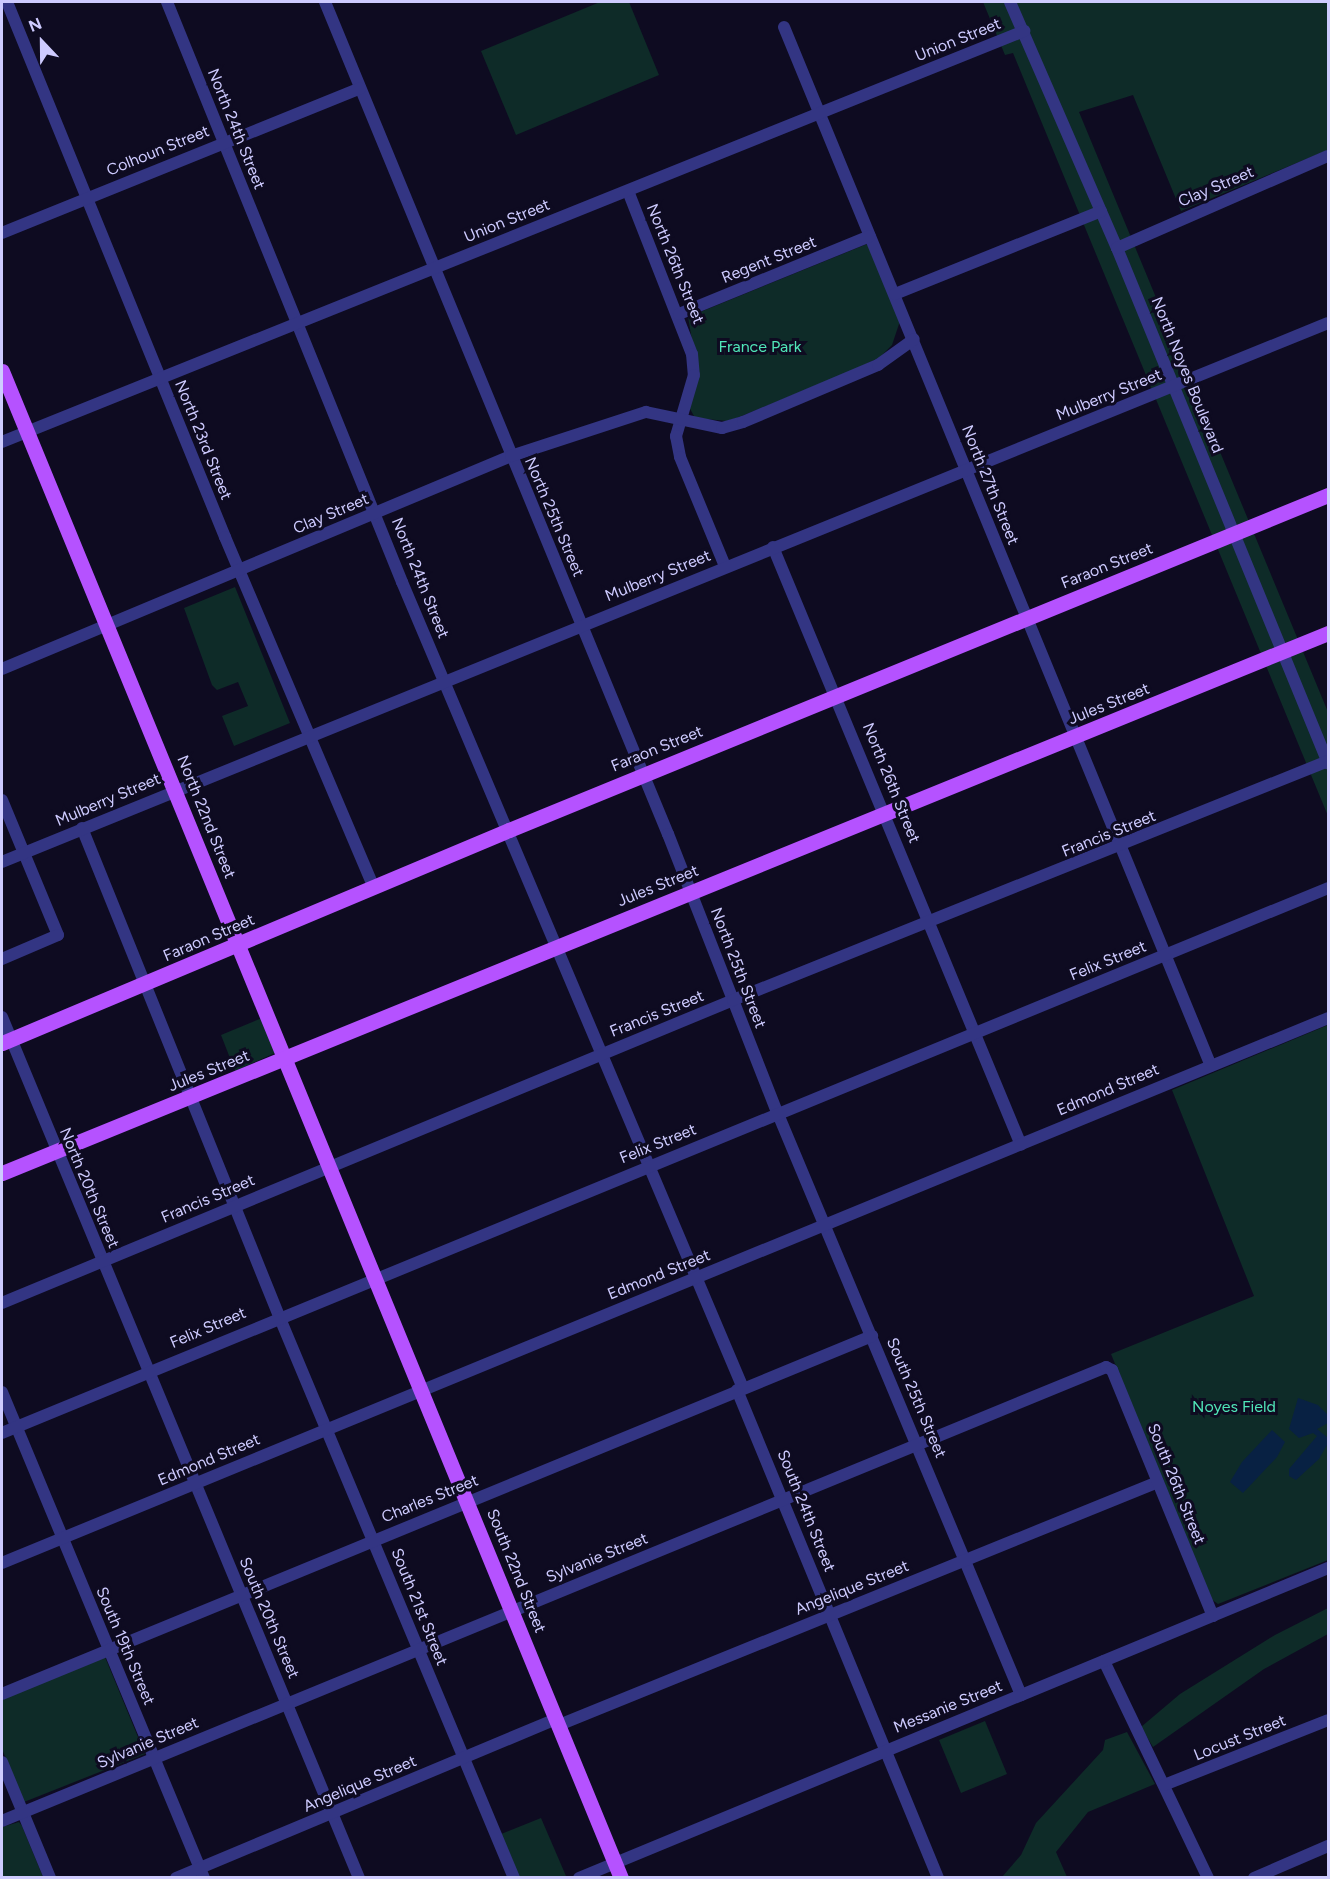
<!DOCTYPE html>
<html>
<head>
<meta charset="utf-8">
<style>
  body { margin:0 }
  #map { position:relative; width:1330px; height:1879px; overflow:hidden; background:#0e0b21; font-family:Figtree,sans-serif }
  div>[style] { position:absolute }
  .green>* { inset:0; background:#0e2b28 }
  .water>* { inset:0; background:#082143 }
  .minor>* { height:12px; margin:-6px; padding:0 6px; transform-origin:6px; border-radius:6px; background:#333583 }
  .major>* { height:15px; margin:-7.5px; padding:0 7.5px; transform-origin:7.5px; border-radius:7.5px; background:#b552ff }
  span { translate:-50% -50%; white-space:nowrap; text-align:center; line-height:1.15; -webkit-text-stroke:6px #0e0b21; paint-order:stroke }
  .street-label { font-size:16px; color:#cecbff }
  .park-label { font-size:16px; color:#50e6b8 }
  .frame { position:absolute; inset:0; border:3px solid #cecbff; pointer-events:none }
  .north { position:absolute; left:12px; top:12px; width:60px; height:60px; -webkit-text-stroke:4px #0e0b21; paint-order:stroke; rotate:338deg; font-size:16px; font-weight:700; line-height:24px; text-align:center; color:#cecbff }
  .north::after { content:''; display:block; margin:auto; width:21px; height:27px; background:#cecbff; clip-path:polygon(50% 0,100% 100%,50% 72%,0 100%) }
</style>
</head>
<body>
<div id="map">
  <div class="green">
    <i style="clip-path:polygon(600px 2px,629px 2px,659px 75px,516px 135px,481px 51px)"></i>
    <i style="clip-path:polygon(983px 2px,1328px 2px,1328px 150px,1181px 211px,1133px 95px,1079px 112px,1328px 712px,1328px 816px,1013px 53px,1005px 55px)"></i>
    <i style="clip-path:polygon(867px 244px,900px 321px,892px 345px,879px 358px,853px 370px,737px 418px,727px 421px,695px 418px,688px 405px,698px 375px,688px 317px)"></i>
    <i style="clip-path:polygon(235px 587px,290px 723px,234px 746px,222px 716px,248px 706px,238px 682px,217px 690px,212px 685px,184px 608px)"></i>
    <i style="clip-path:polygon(262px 1018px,275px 1053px,235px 1071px,221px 1035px)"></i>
    <i style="clip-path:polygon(1328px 1025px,1328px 1560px,1218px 1604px,1211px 1599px,1111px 1354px,1254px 1296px,1172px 1090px)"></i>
    <i style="clip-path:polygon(1328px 1608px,1328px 1634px,1264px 1669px,1153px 1747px,1141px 1727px,1180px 1694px,1275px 1635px)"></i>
    <i style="clip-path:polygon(105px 1657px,145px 1754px,24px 1802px,2px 1749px,2px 1697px)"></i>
    <i style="clip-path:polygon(985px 1721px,1007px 1774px,961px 1793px,939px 1740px)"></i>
    <i style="clip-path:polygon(1127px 1732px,1155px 1784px,1088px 1812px,1056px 1852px,1067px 1877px,1002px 1877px,1021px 1855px,1036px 1823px,1103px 1750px,1105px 1740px)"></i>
    <i style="clip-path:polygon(541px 1818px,566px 1876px,519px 1877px,501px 1834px)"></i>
    <i style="clip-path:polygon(19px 1822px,22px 1826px,43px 1877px,2px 1878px,2px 1827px)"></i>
  </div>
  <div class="water">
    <i style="clip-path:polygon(1298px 1398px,1318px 1405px,1328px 1415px,1328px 1423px,1317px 1429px,1328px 1438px,1328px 1443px,1319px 1459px,1296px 1480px,1289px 1476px,1289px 1469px,1317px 1436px,1313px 1433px,1299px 1438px,1289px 1429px)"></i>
    <i style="clip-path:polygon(1272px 1430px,1285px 1442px,1277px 1457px,1243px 1493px,1230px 1482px,1242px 1462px)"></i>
  </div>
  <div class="minor">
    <i style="left:7px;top:2px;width:578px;rotate:67.83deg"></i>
    <i style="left:225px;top:537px;width:381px;rotate:67deg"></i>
    <i style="left:167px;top:2px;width:626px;rotate:67.94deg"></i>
    <i style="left:402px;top:582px;width:875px;rotate:67.07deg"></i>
    <i style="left:325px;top:2px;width:900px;rotate:67.6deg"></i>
    <i style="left:668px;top:834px;width:301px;rotate:68.6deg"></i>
    <i style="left:778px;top:1114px;width:630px;rotate:67.3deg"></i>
    <i style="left:1010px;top:2px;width:268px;rotate:66.5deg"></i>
    <i style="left:1117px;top:248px;width:557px;rotate:67.72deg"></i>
    <i style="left:784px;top:27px;width:1123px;rotate:67.66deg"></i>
    <i style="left:628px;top:191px;width:175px;rotate:68.6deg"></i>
    <i style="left:692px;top:354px;width:21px;rotate:85deg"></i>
    <i style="left:694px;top:375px;width:64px;rotate:106.4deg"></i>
    <i style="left:676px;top:436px;width:21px;rotate:79deg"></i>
    <i style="left:680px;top:457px;width:118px;rotate:67.6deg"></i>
    <i style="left:2px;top:233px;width:386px;rotate:-22deg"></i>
    <i style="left:1117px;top:248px;width:230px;rotate:-23.6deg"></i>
    <i style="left:895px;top:294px;width:222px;rotate:-21.9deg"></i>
    <i style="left:679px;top:314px;width:206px;rotate:-22.2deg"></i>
    <i style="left:2px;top:442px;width:1102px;rotate:-21.91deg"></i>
    <i style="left:773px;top:547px;width:647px;rotate:67.48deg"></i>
    <i style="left:2px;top:669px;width:552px;rotate:-22.71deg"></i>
    <i style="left:511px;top:456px;width:142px;rotate:-18.1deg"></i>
    <i style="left:646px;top:412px;width:78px;rotate:11.9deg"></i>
    <i style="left:722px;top:428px;width:22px;rotate:-16deg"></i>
    <i style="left:743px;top:422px;width:147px;rotate:-22.9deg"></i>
    <i style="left:878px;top:365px;width:44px;rotate:-35.8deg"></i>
    <i style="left:2px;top:800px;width:146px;rotate:67.5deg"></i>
    <i style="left:58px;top:935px;width:61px;rotate:156.8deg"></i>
    <i style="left:82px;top:828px;width:526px;rotate:68.02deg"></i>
    <i style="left:279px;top:1316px;width:609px;rotate:67.31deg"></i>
    <i style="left:2px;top:862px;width:1431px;rotate:-22.12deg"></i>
    <i style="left:2px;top:1017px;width:932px;rotate:67.48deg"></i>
    <i style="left:2px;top:1303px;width:791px;rotate:-22.51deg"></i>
    <i style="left:733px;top:1000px;width:641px;rotate:-21.88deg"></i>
    <i style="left:737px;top:1390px;width:528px;rotate:67.61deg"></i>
    <i style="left:2px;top:1392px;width:526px;rotate:67.43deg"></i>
    <i style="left:2px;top:1433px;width:1434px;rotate:-22.34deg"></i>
    <i style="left:2px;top:1563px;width:1434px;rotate:-22.34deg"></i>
    <i style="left:1104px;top:1661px;width:241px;rotate:64.4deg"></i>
    <i style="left:2px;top:1694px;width:941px;rotate:-22.37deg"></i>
    <i style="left:559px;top:1725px;width:646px;rotate:-22.08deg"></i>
    <i style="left:2px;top:1762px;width:126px;rotate:67.5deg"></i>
    <i style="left:1164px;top:1785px;width:176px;rotate:-21.6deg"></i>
    <i style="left:2px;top:1821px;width:1194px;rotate:-22.35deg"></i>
    <i style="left:1106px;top:1367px;width:7px;rotate:27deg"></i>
    <i style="left:1112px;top:1370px;width:266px;rotate:67.7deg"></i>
    <i style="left:176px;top:1878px;width:412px;rotate:-22.7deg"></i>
    <i style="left:579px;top:1878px;width:811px;rotate:-22.48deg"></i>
    <i style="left:1254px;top:1878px;width:81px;rotate:-23.4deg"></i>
  </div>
  <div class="major">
    <i style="left:2px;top:371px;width:1629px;rotate:67.67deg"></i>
    <i style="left:2px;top:1043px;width:550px;rotate:-22.79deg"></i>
    <i style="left:509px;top:830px;width:885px;rotate:-22.25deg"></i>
    <i style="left:2px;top:1173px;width:1432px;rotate:-22.16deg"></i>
  </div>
  <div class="street-label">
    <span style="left:958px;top:40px;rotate:-22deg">Union Street</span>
    <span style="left:236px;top:129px;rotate:68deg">North 24th Street</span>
    <span style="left:158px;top:151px;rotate:-22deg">Colhoun Street</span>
    <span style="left:1216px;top:187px;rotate:-23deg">Clay Street</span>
    <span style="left:507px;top:221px;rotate:-22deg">Union Street</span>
    <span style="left:769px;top:260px;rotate:-22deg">Regent Street</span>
    <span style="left:675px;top:264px;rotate:68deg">North 26th Street</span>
    <span style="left:1187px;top:375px;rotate:68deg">North Noyes Boulevard</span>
    <span style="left:1109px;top:395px;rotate:-22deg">Mulberry Street</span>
    <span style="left:203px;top:440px;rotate:68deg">North 23rd Street</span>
    <span style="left:990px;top:485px;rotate:68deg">North 27th Street</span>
    <span style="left:331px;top:514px;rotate:-23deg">Clay Street</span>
    <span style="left:554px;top:517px;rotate:67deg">North 25th Street</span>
    <span style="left:1107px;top:566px;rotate:-22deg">Faraon Street</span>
    <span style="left:658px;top:576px;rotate:-22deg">Mulberry Street</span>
    <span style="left:420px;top:578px;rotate:68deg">North 24th Street</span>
    <span style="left:1109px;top:704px;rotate:-22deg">Jules Street</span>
    <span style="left:657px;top:749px;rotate:-22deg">Faraon Street</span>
    <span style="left:891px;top:783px;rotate:68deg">North 26th Street</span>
    <span style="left:108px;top:800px;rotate:-23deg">Mulberry Street</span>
    <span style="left:206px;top:817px;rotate:68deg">North 22nd Street</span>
    <span style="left:1109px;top:834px;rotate:-22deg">Francis Street</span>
    <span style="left:658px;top:886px;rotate:-22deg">Jules Street</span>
    <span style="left:209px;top:938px;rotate:-23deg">Faraon Street</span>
    <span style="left:1108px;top:961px;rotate:-22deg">Felix Street</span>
    <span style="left:738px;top:968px;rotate:69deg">North 25th Street</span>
    <span style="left:657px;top:1014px;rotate:-22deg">Francis Street</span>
    <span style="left:209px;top:1071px;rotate:-22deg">Jules Street</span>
    <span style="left:1108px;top:1090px;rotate:-23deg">Edmond Street</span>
    <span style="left:658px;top:1144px;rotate:-22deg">Felix Street</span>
    <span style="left:89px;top:1188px;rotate:67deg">North 20th Street</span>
    <span style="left:208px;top:1199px;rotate:-23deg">Francis Street</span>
    <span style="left:659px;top:1275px;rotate:-22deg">Edmond Street</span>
    <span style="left:208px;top:1328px;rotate:-23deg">Felix Street</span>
    <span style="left:916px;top:1398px;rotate:67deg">South 25th Street</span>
    <span style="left:209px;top:1460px;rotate:-23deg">Edmond Street</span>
    <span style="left:1176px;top:1484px;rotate:68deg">South 26th Street</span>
    <span style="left:430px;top:1499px;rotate:-22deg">Charles Street</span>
    <span style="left:806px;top:1511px;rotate:68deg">South 24th Street</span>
    <span style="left:597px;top:1558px;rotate:-22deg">Sylvanie Street</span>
    <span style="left:516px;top:1571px;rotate:68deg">South 22nd Street</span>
    <span style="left:852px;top:1588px;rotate:-22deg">Angelique Street</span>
    <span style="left:419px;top:1607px;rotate:68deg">South 21st Street</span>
    <span style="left:269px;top:1618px;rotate:67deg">South 20th Street</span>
    <span style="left:125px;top:1646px;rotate:67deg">South 19th Street</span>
    <span style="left:948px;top:1707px;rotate:-22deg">Messanie Street</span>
    <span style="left:1240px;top:1738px;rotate:-22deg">Locust Street</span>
    <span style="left:148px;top:1743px;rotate:-23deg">Sylvanie Street</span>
    <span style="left:360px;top:1784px;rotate:-23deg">Angelique Street</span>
  </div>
  <div class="park-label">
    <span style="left:760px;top:347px">France Park</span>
    <span style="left:1234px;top:1407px">Noyes Field</span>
  </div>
  <div class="frame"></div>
  <div class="north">N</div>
</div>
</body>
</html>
